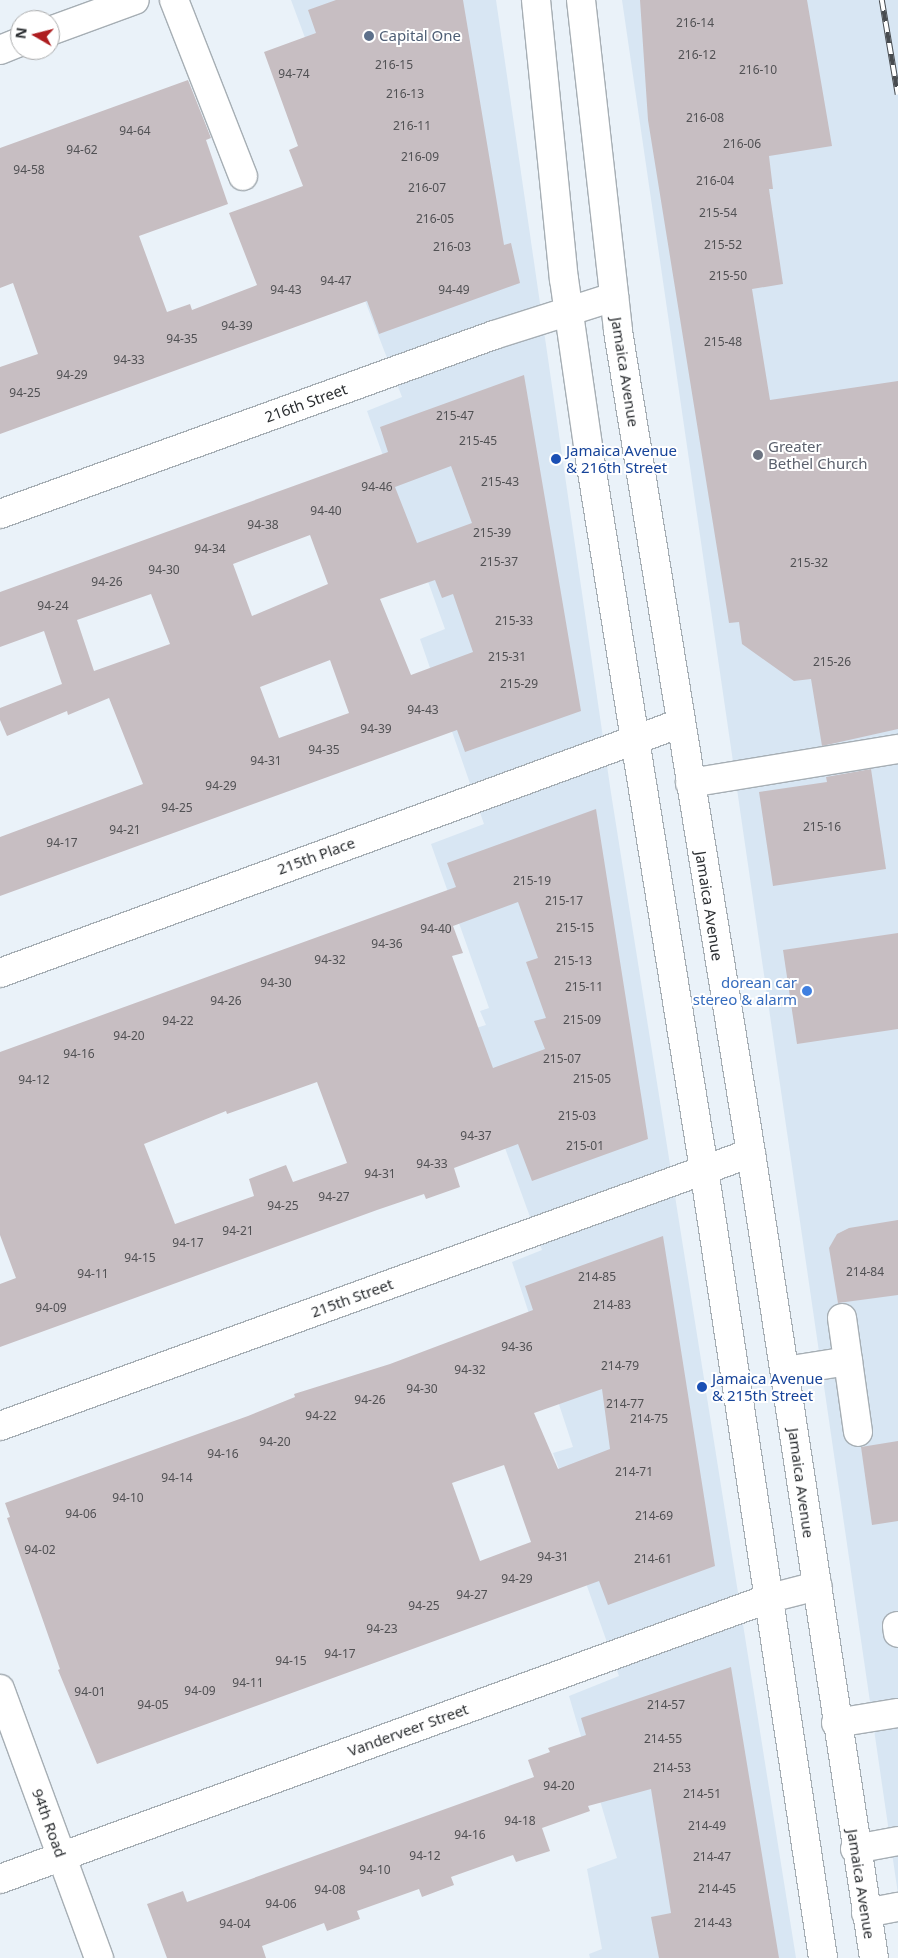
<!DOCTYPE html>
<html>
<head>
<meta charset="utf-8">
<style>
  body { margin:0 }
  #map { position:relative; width:898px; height:1958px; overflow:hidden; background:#eaf2f9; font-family:"Noto Sans",sans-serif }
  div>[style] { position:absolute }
  .built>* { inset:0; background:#d8e6f3 }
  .building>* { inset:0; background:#c7bec2 }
  .roads { filter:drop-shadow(1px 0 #a6aeb4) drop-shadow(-1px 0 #a6aeb4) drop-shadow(0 1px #a6aeb4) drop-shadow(0 -1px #a6aeb4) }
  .minor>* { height:28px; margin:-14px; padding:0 14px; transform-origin:14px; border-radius:14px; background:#fff }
  .major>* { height:28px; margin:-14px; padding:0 14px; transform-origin:14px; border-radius:14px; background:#fff }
  .rail>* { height:5.5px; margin-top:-2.75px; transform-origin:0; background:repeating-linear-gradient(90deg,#fff 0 11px,#484c50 0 22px); box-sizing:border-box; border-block:1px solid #484c50 }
  .dots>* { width:14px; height:14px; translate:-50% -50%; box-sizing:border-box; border:2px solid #fff; border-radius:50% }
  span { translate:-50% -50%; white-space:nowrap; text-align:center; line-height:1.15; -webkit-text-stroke:4px #fff; paint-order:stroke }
  .number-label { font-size:12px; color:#515154 }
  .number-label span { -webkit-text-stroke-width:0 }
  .service-label { font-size:15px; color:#4e5e75 }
  .left { translate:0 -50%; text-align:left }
  .street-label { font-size:15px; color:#2a2d30 }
  .worship-label { font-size:15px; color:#5b616d }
  .transit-label { font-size:15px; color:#164399 }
  .shop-label { font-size:15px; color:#366cbe }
  .right { translate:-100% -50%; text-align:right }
  .north { position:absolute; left:10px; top:10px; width:50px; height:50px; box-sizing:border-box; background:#fff; border:1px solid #aaabac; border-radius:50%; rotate:278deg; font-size:14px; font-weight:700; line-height:20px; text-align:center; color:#2a2d30 }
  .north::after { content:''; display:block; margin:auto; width:18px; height:22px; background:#ae1d1f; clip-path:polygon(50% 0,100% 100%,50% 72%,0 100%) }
</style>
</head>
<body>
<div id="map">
  <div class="built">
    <i style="clip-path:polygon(291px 0,496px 0,611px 793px,796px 1958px,590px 1958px,589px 1954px,602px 1949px,587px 1869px,617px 1858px,569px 1696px,619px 1676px,566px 1527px,579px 1523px,553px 1453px,573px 1447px,512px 1262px,542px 1250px,463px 1032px,486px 1025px,480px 1011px,489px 1008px,431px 844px,484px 824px,420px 639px,445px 629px,367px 411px,402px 397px,317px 176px,327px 97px)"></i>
    <i style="clip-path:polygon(622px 0,898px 0,898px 1894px)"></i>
  </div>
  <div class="building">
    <i style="clip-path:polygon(336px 0,463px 0,504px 245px,511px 243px,520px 283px,379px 334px,367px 301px,0 434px,0 367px,38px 354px,13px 283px,0 288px,0 148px,188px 80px,211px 138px,206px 140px,228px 204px,139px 236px,167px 312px,190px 304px,192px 310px,257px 285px,229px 213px,303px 186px,289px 150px,298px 146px,264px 52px,316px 33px,308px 10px)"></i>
    <i style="clip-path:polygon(640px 0,807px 0,832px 146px,769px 156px,773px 189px,769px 189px,783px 284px,752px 289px,770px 400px,898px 381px,898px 729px,822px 746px,811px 679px,794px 681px,742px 644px,739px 622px,729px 623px,648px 120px)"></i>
    <i style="clip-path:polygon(evenodd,524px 375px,581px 711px,465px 752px,457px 730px,0 896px,0 837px,143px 784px,109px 698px,68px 715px,67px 711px,7px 736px,0 720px,0 708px,62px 684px,44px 631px,0 647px,0 592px,388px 452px,380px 427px,524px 375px,451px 466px,472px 523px,417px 543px,395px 487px,451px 466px,524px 375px,310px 535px,328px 584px,252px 616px,233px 564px,310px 535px,524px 375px,435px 580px,442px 598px,453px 594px,473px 652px,411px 675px,380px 599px,435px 580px,524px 375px,151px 594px,170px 644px,94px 671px,77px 620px,151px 594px,524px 375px,330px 660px,349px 713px,279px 738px,260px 687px,330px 660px)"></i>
    <i style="clip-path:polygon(871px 769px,886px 869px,773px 886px,759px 792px,827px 782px,826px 777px)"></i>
    <i style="clip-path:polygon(evenodd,596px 809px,648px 1139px,532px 1181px,518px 1144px,454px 1168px,460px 1187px,426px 1199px,424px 1194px,377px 1210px,0 1347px,0 1284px,16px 1278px,0 1235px,0 1052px,456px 887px,447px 863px,596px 809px,518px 902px,538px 958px,526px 962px,546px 1018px,534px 1021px,545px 1049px,493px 1068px,452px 956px,463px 953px,453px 926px,518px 902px,596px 809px,317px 1082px,347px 1163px,293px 1182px,286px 1165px,249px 1179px,254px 1196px,175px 1224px,144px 1144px,226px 1111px,227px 1114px,317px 1082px)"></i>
    <i style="clip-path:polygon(898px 933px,898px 1029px,797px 1044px,783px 950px)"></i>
    <i style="clip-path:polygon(898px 1220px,898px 1295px,838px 1303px,829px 1248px,837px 1234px,849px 1228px)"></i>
    <i style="clip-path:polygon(evenodd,663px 1236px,715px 1566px,608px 1605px,599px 1581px,97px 1764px,58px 1670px,60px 1669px,7px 1518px,10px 1517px,5px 1503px,248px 1416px,295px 1397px,294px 1394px,390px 1364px,533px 1310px,525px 1286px,663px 1236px,602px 1389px,610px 1449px,558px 1469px,534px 1413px,602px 1389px,663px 1236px,504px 1465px,531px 1542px,480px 1561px,452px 1483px,504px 1465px)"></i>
    <i style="clip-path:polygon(898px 1441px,898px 1521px,872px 1525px,861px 1447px)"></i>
    <i style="clip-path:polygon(731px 1667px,779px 1958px,659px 1958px,651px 1917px,671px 1913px,651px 1789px,588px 1806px,590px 1811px,542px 1828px,550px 1851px,516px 1862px,513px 1855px,451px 1877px,454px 1885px,422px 1897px,419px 1889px,357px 1911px,360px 1919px,327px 1931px,324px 1923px,262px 1946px,266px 1958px,167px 1958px,147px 1904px,183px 1891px,187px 1902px,534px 1777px,528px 1760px,550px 1752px,548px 1748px,586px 1735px,581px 1718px)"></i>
  </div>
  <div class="roads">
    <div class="minor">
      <i style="left:174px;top:0;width:189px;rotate:68.6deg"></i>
      <i style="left:50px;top:31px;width:90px;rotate:-20deg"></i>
      <i style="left:0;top:50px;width:22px;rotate:-22deg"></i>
      <i style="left:0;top:514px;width:525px;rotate:-19.92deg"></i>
      <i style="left:494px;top:335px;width:126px;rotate:-17.6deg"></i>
      <i style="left:690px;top:783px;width:211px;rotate:-9.3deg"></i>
      <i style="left:0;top:973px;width:725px;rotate:-20.16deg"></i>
      <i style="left:842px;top:1318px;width:115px;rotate:82deg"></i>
      <i style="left:785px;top:1371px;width:64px;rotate:-9deg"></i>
      <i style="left:0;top:1426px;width:799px;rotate:-19.98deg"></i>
      <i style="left:897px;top:1626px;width:7px;rotate:82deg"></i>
      <i style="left:0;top:1689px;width:287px;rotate:69.8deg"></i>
      <i style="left:836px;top:1723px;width:63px;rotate:-9.2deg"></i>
      <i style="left:855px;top:1849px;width:44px;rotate:-10.5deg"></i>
      <i style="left:0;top:1879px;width:820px;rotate:-20.05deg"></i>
      <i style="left:770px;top:1598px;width:49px;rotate:-14.3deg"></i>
      <i style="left:866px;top:1913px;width:33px;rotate:-11deg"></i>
    </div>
    <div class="major">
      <i style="left:536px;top:0;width:280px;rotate:84.3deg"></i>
      <i style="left:564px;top:279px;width:176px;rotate:81.8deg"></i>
      <i style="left:589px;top:453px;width:725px;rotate:80.88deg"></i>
      <i style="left:704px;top:1169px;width:798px;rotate:81.42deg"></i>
      <i style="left:581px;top:0;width:333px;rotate:83.6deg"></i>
      <i style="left:618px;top:331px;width:833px;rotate:80.81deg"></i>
      <i style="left:751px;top:1153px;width:814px;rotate:81.31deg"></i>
    </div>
  </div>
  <div class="rail">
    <i style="left:882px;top:0;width:96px;rotate:80.4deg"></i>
  </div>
  <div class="dots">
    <i style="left:369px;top:36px;background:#5c6f8a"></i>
    <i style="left:758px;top:455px;background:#6b7280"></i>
    <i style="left:556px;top:459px;background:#1a4fb4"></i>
    <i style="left:807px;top:991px;background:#3f7fe0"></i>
    <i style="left:702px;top:1387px;background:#1a4fb4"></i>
  </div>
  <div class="number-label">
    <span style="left:695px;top:23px">216-14</span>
    <span style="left:697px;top:55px">216-12</span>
    <span style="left:394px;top:65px">216-15</span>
    <span style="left:758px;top:70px">216-10</span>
    <span style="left:294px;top:74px">94-74</span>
    <span style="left:405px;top:94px">216-13</span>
    <span style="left:705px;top:118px">216-08</span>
    <span style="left:412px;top:126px">216-11</span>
    <span style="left:135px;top:131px">94-64</span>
    <span style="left:742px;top:144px">216-06</span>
    <span style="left:82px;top:150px">94-62</span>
    <span style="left:420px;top:157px">216-09</span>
    <span style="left:29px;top:170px">94-58</span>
    <span style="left:715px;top:181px">216-04</span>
    <span style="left:427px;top:188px">216-07</span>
    <span style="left:718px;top:213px">215-54</span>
    <span style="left:435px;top:219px">216-05</span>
    <span style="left:723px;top:245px">215-52</span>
    <span style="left:452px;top:247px">216-03</span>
    <span style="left:728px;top:276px">215-50</span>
    <span style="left:336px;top:281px">94-47</span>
    <span style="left:286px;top:290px">94-43</span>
    <span style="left:454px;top:290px">94-49</span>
    <span style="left:237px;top:326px">94-39</span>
    <span style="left:182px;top:339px">94-35</span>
    <span style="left:723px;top:342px">215-48</span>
    <span style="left:129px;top:360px">94-33</span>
    <span style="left:72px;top:375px">94-29</span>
    <span style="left:25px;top:393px">94-25</span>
    <span style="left:455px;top:416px">215-47</span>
    <span style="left:478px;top:441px">215-45</span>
    <span style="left:500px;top:482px">215-43</span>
    <span style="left:377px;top:487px">94-46</span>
    <span style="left:326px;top:511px">94-40</span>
    <span style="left:263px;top:525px">94-38</span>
    <span style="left:492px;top:533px">215-39</span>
    <span style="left:210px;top:549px">94-34</span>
    <span style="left:499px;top:562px">215-37</span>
    <span style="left:809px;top:563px">215-32</span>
    <span style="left:164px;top:570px">94-30</span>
    <span style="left:107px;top:582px">94-26</span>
    <span style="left:53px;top:606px">94-24</span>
    <span style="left:514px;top:621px">215-33</span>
    <span style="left:507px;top:657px">215-31</span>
    <span style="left:832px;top:662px">215-26</span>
    <span style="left:519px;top:684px">215-29</span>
    <span style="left:423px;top:710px">94-43</span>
    <span style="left:376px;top:729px">94-39</span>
    <span style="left:324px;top:750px">94-35</span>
    <span style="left:266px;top:761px">94-31</span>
    <span style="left:221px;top:786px">94-29</span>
    <span style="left:177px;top:808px">94-25</span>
    <span style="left:822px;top:827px">215-16</span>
    <span style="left:125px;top:830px">94-21</span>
    <span style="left:62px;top:843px">94-17</span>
    <span style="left:532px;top:881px">215-19</span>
    <span style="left:564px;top:901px">215-17</span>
    <span style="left:575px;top:928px">215-15</span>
    <span style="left:436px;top:929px">94-40</span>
    <span style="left:387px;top:944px">94-36</span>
    <span style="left:330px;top:960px">94-32</span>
    <span style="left:573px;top:961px">215-13</span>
    <span style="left:276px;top:983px">94-30</span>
    <span style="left:584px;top:987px">215-11</span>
    <span style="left:226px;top:1001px">94-26</span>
    <span style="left:582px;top:1020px">215-09</span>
    <span style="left:178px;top:1021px">94-22</span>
    <span style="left:129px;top:1036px">94-20</span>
    <span style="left:79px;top:1054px">94-16</span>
    <span style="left:562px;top:1059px">215-07</span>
    <span style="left:592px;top:1079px">215-05</span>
    <span style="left:34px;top:1080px">94-12</span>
    <span style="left:577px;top:1116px">215-03</span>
    <span style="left:476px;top:1136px">94-37</span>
    <span style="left:585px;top:1146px">215-01</span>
    <span style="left:432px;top:1164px">94-33</span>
    <span style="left:380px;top:1174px">94-31</span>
    <span style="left:334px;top:1197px">94-27</span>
    <span style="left:283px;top:1206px">94-25</span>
    <span style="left:238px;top:1231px">94-21</span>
    <span style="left:188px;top:1243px">94-17</span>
    <span style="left:140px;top:1258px">94-15</span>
    <span style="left:865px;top:1272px">214-84</span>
    <span style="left:93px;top:1274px">94-11</span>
    <span style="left:597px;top:1277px">214-85</span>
    <span style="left:612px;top:1305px">214-83</span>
    <span style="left:51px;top:1308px">94-09</span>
    <span style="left:517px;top:1347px">94-36</span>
    <span style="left:620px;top:1366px">214-79</span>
    <span style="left:470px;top:1370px">94-32</span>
    <span style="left:422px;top:1389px">94-30</span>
    <span style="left:370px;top:1400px">94-26</span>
    <span style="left:625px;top:1404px">214-77</span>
    <span style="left:321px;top:1416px">94-22</span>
    <span style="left:649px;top:1419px">214-75</span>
    <span style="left:275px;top:1442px">94-20</span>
    <span style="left:223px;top:1454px">94-16</span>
    <span style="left:634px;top:1472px">214-71</span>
    <span style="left:177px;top:1478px">94-14</span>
    <span style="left:128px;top:1498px">94-10</span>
    <span style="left:81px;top:1514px">94-06</span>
    <span style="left:654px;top:1516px">214-69</span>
    <span style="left:40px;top:1550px">94-02</span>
    <span style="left:553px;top:1557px">94-31</span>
    <span style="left:653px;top:1559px">214-61</span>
    <span style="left:517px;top:1579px">94-29</span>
    <span style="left:472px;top:1595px">94-27</span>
    <span style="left:424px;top:1606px">94-25</span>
    <span style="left:382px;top:1629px">94-23</span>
    <span style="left:340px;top:1654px">94-17</span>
    <span style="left:291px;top:1661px">94-15</span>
    <span style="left:248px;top:1683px">94-11</span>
    <span style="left:200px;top:1691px">94-09</span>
    <span style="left:90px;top:1692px">94-01</span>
    <span style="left:153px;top:1705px">94-05</span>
    <span style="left:666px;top:1705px">214-57</span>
    <span style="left:663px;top:1739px">214-55</span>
    <span style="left:672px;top:1768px">214-53</span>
    <span style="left:559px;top:1786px">94-20</span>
    <span style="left:702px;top:1794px">214-51</span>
    <span style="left:520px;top:1821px">94-18</span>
    <span style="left:707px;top:1826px">214-49</span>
    <span style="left:470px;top:1835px">94-16</span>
    <span style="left:425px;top:1856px">94-12</span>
    <span style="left:712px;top:1857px">214-47</span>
    <span style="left:375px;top:1870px">94-10</span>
    <span style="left:717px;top:1889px">214-45</span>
    <span style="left:330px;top:1890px">94-08</span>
    <span style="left:281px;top:1904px">94-06</span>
    <span style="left:713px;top:1923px">214-43</span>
    <span style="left:235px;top:1924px">94-04</span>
  </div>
  <div class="service-label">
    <span class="left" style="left:379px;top:36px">Capital One</span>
  </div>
  <div class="street-label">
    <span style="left:625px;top:372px;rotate:81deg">Jamaica Avenue</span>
    <span style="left:306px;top:403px;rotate:-20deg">216th Street</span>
    <span style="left:316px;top:856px;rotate:-20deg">215th Place</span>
    <span style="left:709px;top:906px;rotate:81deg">Jamaica Avenue</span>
    <span style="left:352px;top:1298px;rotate:-20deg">215th Street</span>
    <span style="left:801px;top:1483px;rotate:82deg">Jamaica Avenue</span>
    <span style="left:408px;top:1730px;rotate:-20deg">Vanderveer Street</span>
    <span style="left:49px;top:1823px;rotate:70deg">94th Road</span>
    <span style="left:861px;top:1884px;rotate:81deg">Jamaica Avenue</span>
  </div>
  <div class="worship-label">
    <span class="left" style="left:768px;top:455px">Greater<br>Bethel Church</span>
  </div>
  <div class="transit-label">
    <span class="left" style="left:566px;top:459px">Jamaica Avenue<br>&amp; 216th Street</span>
    <span class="left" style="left:712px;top:1387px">Jamaica Avenue<br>&amp; 215th Street</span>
  </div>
  <div class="shop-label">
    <span class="right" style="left:797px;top:991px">dorean car<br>stereo &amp; alarm</span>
  </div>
  <div class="north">N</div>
</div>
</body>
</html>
